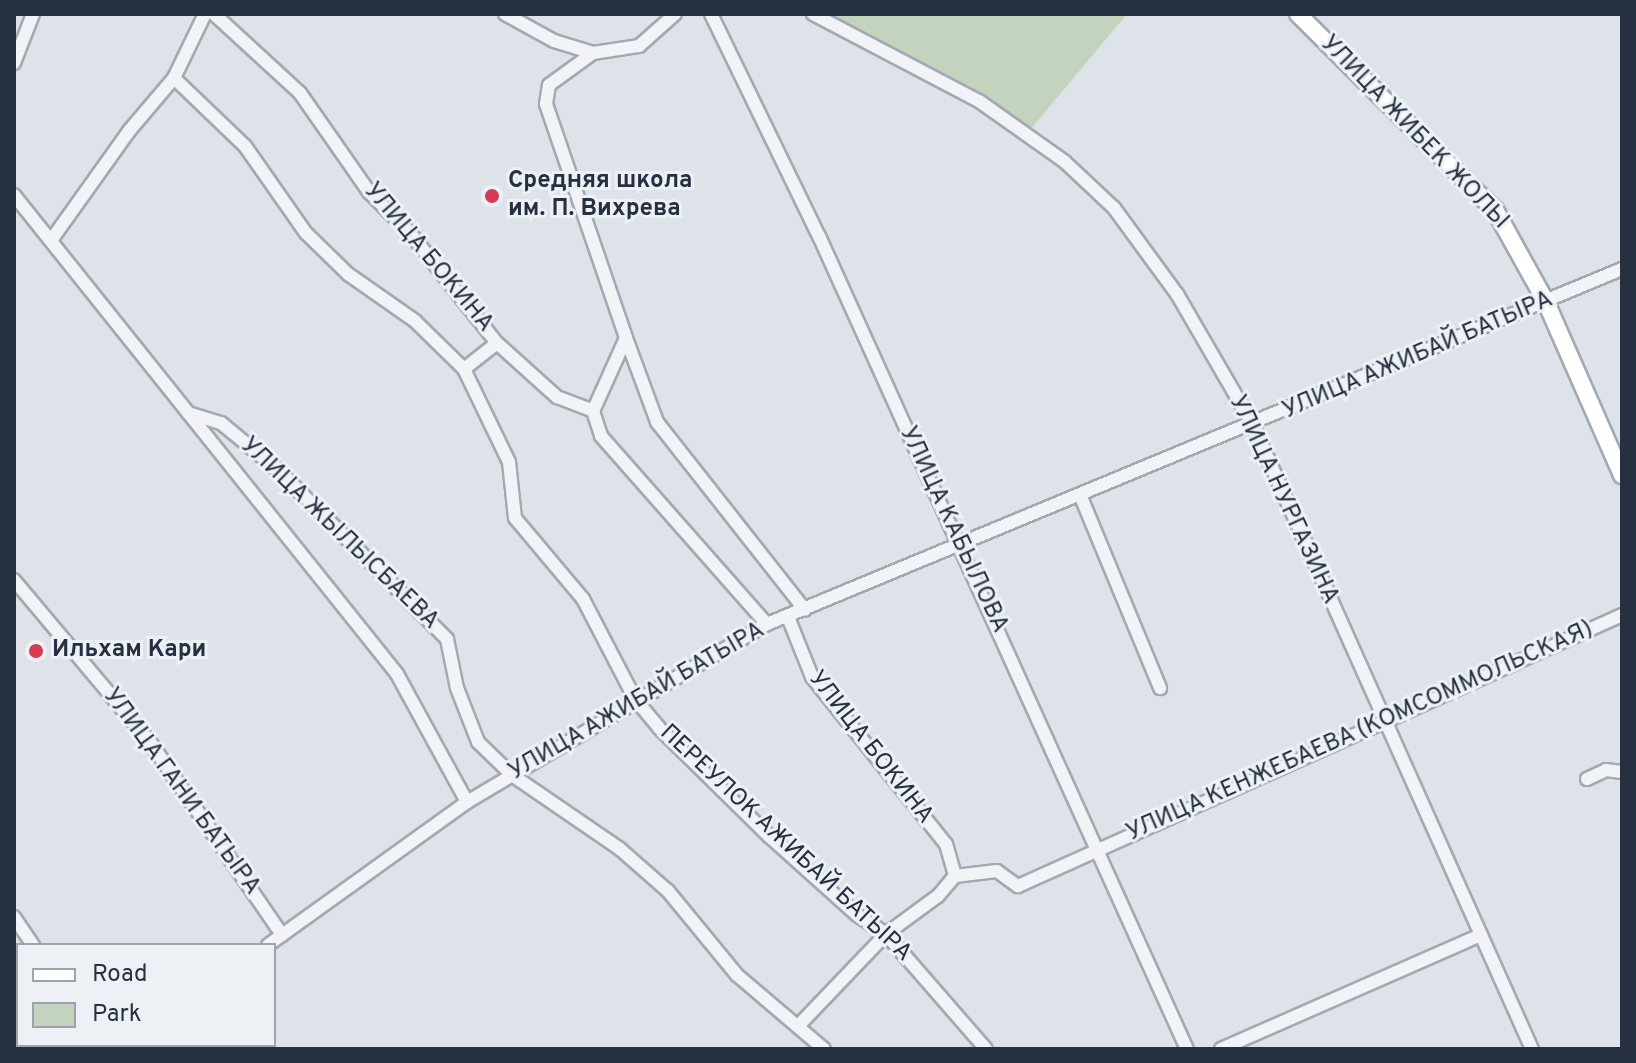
<!DOCTYPE html>
<html>
<head>
<meta charset="utf-8">
<style>
  body { margin:0 }
  #map { position:relative; width:1636px; height:1063px; overflow:hidden; background:#dee2e9; font-family:Overpass,sans-serif }
  div>[style] { position:absolute }
  .green>* { inset:0; background:#c4d3be }
  .roads { filter:drop-shadow(2px 0 #a3a9b3) drop-shadow(-2px 0 #a3a9b3) drop-shadow(0 2px #a3a9b3) drop-shadow(0 -2px #a3a9b3) }
  .minor>* { height:12px; margin:-6px; padding:0 6px; transform-origin:6px; border-radius:6px; background:#f1f3f7 }
  .major>* { height:16px; margin:-8px; padding:0 8px; transform-origin:8px; border-radius:8px; background:#fff }
  .dots>* { width:22px; height:22px; translate:-50% -50%; box-sizing:border-box; border:4px solid #edf1f6; border-radius:50% }
  span { translate:-50% -50%; white-space:nowrap; text-align:center; line-height:1.15; -webkit-text-stroke:6px #edf1f6; paint-order:stroke }
  .street-label { font-size:24px; color:#263040 }
  .poi-label { font-size:24px; color:#263040; font-weight:700 }
  .left { translate:0 -50%; text-align:left }
  .frame { position:absolute; inset:0; border:16px solid #263040; pointer-events:none }
  .legend { position:absolute; left:16px; top:943px; width:260px; height:104px; box-sizing:border-box; background:#edf1f6; border:2px solid #9da4ad; margin:0; padding:10px 14px; list-style:none; font-size:24px; color:#263040 }
  .legend li { display:flex; align-items:center; gap:16px; height:40px }
  .legend b { width:40px; border:2px solid #9da4ad }
</style>
</head>
<body>
<div id="map">
  <div class="green">
    <i style="clip-path:polygon(820px 14px,1127px 14px,1030px 130px)"></i>
  </div>
  <div class="roads">
    <div class="minor">
      <i style="left:214px;top:14px;width:117px;rotate:42.6deg"></i>
      <i style="left:300px;top:93px;width:121px;rotate:55.1deg"></i>
      <i style="left:369px;top:192px;width:58px;rotate:45deg"></i>
      <i style="left:410px;top:233px;width:140px;rotate:51.7deg"></i>
      <i style="left:497px;top:343px;width:81px;rotate:42deg"></i>
      <i style="left:557px;top:397px;width:39px;rotate:21deg"></i>
      <i style="left:505px;top:14px;width:56px;rotate:28.9deg"></i>
      <i style="left:554px;top:41px;width:41px;rotate:17.1deg"></i>
      <i style="left:593px;top:53px;width:47px;rotate:-8.7deg"></i>
      <i style="left:639px;top:46px;width:48px;rotate:-41.6deg"></i>
      <i style="left:711px;top:14px;width:247px;rotate:64.1deg"></i>
      <i style="left:819px;top:236px;width:892px;rotate:65.65deg"></i>
      <i style="left:813px;top:14px;width:187px;rotate:27.7deg"></i>
      <i style="left:979px;top:101px;width:105px;rotate:35.3deg"></i>
      <i style="left:1065px;top:162px;width:67px;rotate:43.2deg"></i>
      <i style="left:1114px;top:208px;width:107px;rotate:53.8deg"></i>
      <i style="left:1177px;top:294px;width:151px;rotate:59.9deg"></i>
      <i style="left:1253px;top:425px;width:684px;rotate:65.91deg"></i>
      <i style="left:593px;top:53px;width:54px;rotate:144deg"></i>
      <i style="left:549px;top:85px;width:19px;rotate:99deg"></i>
      <i style="left:546px;top:104px;width:247px;rotate:71.1deg"></i>
      <i style="left:626px;top:338px;width:80px;rotate:114.3deg"></i>
      <i style="left:593px;top:411px;width:26px;rotate:72deg"></i>
      <i style="left:601px;top:436px;width:251px;rotate:48.6deg"></i>
      <i style="left:14px;top:63px;width:53px;rotate:-68.8deg"></i>
      <i style="left:174px;top:78px;width:98px;rotate:43.8deg"></i>
      <i style="left:245px;top:146px;width:106px;rotate:55deg"></i>
      <i style="left:306px;top:233px;width:59px;rotate:44.3deg"></i>
      <i style="left:348px;top:274px;width:82px;rotate:35deg"></i>
      <i style="left:415px;top:321px;width:69px;rotate:44.4deg"></i>
      <i style="left:464px;top:369px;width:103px;rotate:64.2deg"></i>
      <i style="left:509px;top:462px;width:56px;rotate:83.9deg"></i>
      <i style="left:515px;top:518px;width:106px;rotate:50deg"></i>
      <i style="left:583px;top:599px;width:113px;rotate:62.5deg"></i>
      <i style="left:635px;top:699px;width:38px;rotate:50deg"></i>
      <i style="left:659px;top:728px;width:154px;rotate:44.5deg"></i>
      <i style="left:769px;top:836px;width:118px;rotate:41.9deg"></i>
      <i style="left:857px;top:915px;width:35px;rotate:33deg"></i>
      <i style="left:886px;top:934px;width:152px;rotate:49deg"></i>
      <i style="left:14px;top:195px;width:613px;rotate:51.35deg"></i>
      <i style="left:397px;top:674px;width:146px;rotate:61.3deg"></i>
      <i style="left:52px;top:239px;width:133px;rotate:-54.5deg"></i>
      <i style="left:129px;top:131px;width:70px;rotate:-49.7deg"></i>
      <i style="left:174px;top:78px;width:71px;rotate:-64.2deg"></i>
      <i style="left:626px;top:338px;width:90px;rotate:69.7deg"></i>
      <i style="left:657px;top:422px;width:239px;rotate:51.8deg"></i>
      <i style="left:464px;top:369px;width:42px;rotate:-38.2deg"></i>
      <i style="left:188px;top:413px;width:34px;rotate:17deg"></i>
      <i style="left:221px;top:423px;width:74px;rotate:39.5deg"></i>
      <i style="left:278px;top:470px;width:239px;rotate:45deg"></i>
      <i style="left:447px;top:639px;width:50px;rotate:78.5deg"></i>
      <i style="left:457px;top:688px;width:58px;rotate:68.7deg"></i>
      <i style="left:478px;top:742px;width:47px;rotate:44.1deg"></i>
      <i style="left:512px;top:775px;width:131px;rotate:34.4deg"></i>
      <i style="left:620px;top:849px;width:64px;rotate:41.2deg"></i>
      <i style="left:668px;top:891px;width:109px;rotate:50.6deg"></i>
      <i style="left:737px;top:975px;width:114px;rotate:40.4deg"></i>
      <i style="left:1081px;top:497px;width:207px;rotate:67.5deg"></i>
      <i style="left:14px;top:580px;width:212px;rotate:50deg"></i>
      <i style="left:150px;top:742px;width:234px;rotate:55.6deg"></i>
      <i style="left:788px;top:617px;width:65px;rotate:68.2deg"></i>
      <i style="left:812px;top:677px;width:214px;rotate:51.3deg"></i>
      <i style="left:946px;top:844px;width:33px;rotate:74deg"></i>
      <i style="left:1587px;top:779px;width:21px;rotate:-25deg"></i>
      <i style="left:1606px;top:770px;width:16px;rotate:7deg"></i>
      <i style="left:955px;top:876px;width:42px;rotate:-6.8deg"></i>
      <i style="left:997px;top:871px;width:26px;rotate:36deg"></i>
      <i style="left:1018px;top:886px;width:662px;rotate:-24.16deg"></i>
      <i style="left:14px;top:917px;width:34px;rotate:56deg"></i>
      <i style="left:268px;top:945px;width:245px;rotate:-35.7deg"></i>
      <i style="left:467px;top:802px;width:349px;rotate:-30.7deg"></i>
      <i style="left:767px;top:624px;width:926px;rotate:-22.55deg"></i>
      <i style="left:800px;top:1024px;width:124px;rotate:-46.3deg"></i>
      <i style="left:886px;top:934px;width:64px;rotate:-36.2deg"></i>
      <i style="left:938px;top:896px;width:26px;rotate:-50deg"></i>
      <i style="left:102px;top:1045px;width:5px;rotate:53deg"></i>
      <i style="left:118px;top:1049px;width:7px;rotate:-34deg"></i>
      <i style="left:1221px;top:1049px;width:284px;rotate:-23.7deg"></i>
    </div>
    <div class="major">
      <i style="left:1298px;top:14px;width:278px;rotate:44.9deg"></i>
      <i style="left:1495px;top:210px;width:105px;rotate:61deg"></i>
      <i style="left:1546px;top:302px;width:189px;rotate:66.3deg"></i>
    </div>
  </div>
  <div class="dots">
    <i style="left:492px;top:196px;background:#d73a55"></i>
    <i style="left:36px;top:651px;background:#d73a55"></i>
  </div>
  <div class="street-label">
    <span style="left:1414px;top:133px;rotate:46deg">УЛИЦА ЖИБЕК ЖОЛЫ</span>
    <span style="left:428px;top:258px;rotate:50deg">УЛИЦА БОКИНА</span>
    <span style="left:1418px;top:356px;rotate:-23deg">УЛИЦА АЖИБАЙ БАТЫРА</span>
    <span style="left:1283px;top:500px;rotate:65deg">УЛИЦА НУРГАЗИНА</span>
    <span style="left:953px;top:530px;rotate:65deg">УЛИЦА КАБЫЛОВА</span>
    <span style="left:339px;top:534px;rotate:44deg">УЛИЦА ЖЫЛЫСБАЕВА</span>
    <span style="left:637px;top:702px;rotate:-30deg">УЛИЦА АЖИБАЙ БАТЫРА</span>
    <span style="left:1360px;top:732px;rotate:-24deg">УЛИЦА КЕНЖЕБАЕВА (КОМСОММОЛЬСКАЯ)</span>
    <span style="left:870px;top:748px;rotate:52deg">УЛИЦА БОКИНА</span>
    <span style="left:181px;top:792px;rotate:54deg">УЛИЦА ГАНИ БАТЫРА</span>
    <span style="left:785px;top:844px;rotate:43deg">ПЕРЕУЛОК АЖИБАЙ БАТЫРА</span>
  </div>
  <div class="poi-label">
    <span class="left" style="left:508px;top:196px">Средняя школа<br>им. П. Вихрева</span>
    <span class="left" style="left:52px;top:651px">Ильхам Кари</span>
  </div>
  <div class="frame"></div>
  <ul class="legend">
  <li><b style="height:10px;background:#fff"></b>Road</li>
  <li><b style="height:22px;background:#c4d3be"></b>Park</li>
  </ul>
</div>
</body>
</html>
